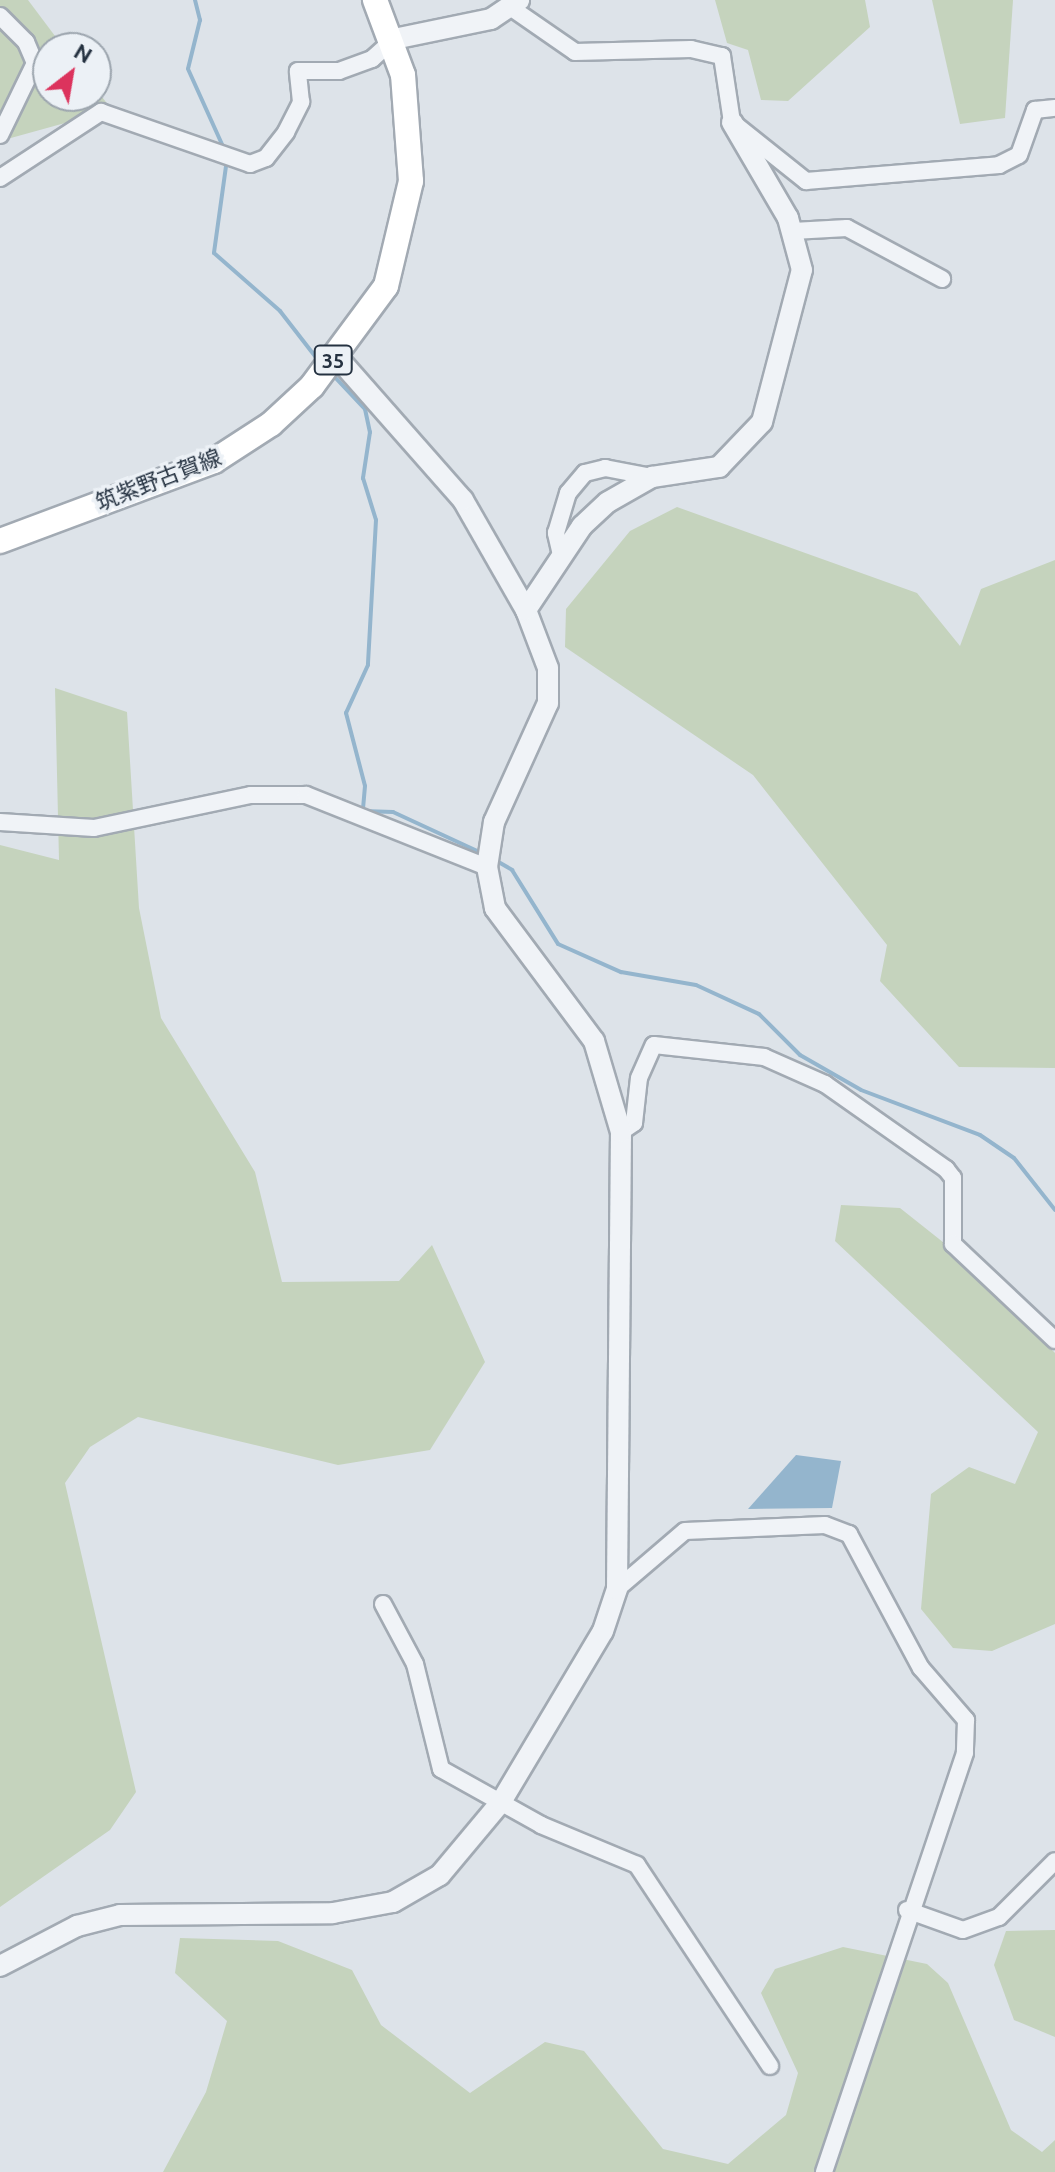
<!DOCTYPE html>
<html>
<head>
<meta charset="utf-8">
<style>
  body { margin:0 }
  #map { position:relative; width:1055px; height:2172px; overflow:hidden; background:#dde3e9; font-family:Ubuntu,"Noto Sans JP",sans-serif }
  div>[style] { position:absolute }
  .green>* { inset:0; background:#c5d3bd }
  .water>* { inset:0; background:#94b5cd }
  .stream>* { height:4px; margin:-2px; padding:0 2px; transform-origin:2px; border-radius:2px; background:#94b5cd }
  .roads { filter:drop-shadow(2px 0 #a2aab3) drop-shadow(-2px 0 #a2aab3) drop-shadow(0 2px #a2aab3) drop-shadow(0 -2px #a2aab3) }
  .minor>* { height:16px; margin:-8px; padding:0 8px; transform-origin:8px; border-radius:8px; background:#f0f3f7 }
  .tertiary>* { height:20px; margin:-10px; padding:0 10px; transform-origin:10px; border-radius:10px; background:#f0f3f7 }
  .primary>* { height:24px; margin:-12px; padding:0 12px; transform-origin:12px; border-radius:12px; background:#fff }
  span { translate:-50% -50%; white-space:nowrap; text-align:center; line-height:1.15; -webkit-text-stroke:7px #ecf1f6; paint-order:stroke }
  .shield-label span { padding:2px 6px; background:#ecf1f6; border:2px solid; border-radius:6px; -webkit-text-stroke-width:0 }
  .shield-label { font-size:20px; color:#253241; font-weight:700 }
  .street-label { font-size:22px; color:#253241 }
  .north { position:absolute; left:32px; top:32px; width:80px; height:80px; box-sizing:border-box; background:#ecf1f6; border:2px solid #9ca5ae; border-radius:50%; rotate:31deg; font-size:22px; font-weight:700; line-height:32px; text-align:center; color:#253241 }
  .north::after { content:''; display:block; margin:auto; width:28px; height:36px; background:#dc335d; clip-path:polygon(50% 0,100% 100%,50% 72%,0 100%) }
</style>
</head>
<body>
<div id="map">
  <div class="green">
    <i style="clip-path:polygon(0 0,28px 0,64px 48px,48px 48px,48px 96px,96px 96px,96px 89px,112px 110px,0 141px)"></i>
    <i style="clip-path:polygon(715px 0,865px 0,870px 27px,788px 101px,761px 100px,748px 50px,727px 43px)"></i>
    <i style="clip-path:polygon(932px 0,1013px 0,1005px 118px,960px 124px)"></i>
    <i style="clip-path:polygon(677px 507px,917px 593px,960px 646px,981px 589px,1055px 560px,1055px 1068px,959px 1067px,880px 981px,887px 945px,753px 775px,565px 647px,566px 609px,630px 531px)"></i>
    <i style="clip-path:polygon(55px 688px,127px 712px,139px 908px,161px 1018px,255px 1172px,282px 1282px,399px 1281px,432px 1245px,485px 1362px,430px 1450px,338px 1465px,138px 1417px,90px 1447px,65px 1483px,136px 1792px,110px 1830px,0 1907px,0 845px,59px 860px)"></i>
    <i style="clip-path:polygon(841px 1205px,900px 1208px,963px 1258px,1055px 1353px,1055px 1624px,992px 1651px,953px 1648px,921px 1609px,931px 1494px,969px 1467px,1015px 1484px,1038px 1432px,835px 1241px)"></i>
    <i style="clip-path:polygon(1055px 1930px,1055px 2037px,1014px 2020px,994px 1965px,1006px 1931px)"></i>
    <i style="clip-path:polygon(180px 1938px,278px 1941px,352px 1970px,381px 2025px,470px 2093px,545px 2042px,584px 2051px,663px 2149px,728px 2164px,786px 2115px,798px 2073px,761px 1993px,775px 1969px,843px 1947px,927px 1964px,948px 1983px,1011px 2130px,1042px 2152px,1055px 2140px,1055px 2172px,163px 2172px,206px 2092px,227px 2021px,175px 1973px)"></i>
  </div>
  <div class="water">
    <i style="clip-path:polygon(796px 1455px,841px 1461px,832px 1508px,748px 1509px)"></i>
  </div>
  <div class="stream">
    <i style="left:195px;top:0;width:21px;rotate:76deg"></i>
    <i style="left:200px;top:20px;width:50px;rotate:103.8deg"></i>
    <i style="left:188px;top:69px;width:90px;rotate:65.7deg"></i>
    <i style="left:227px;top:159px;width:95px;rotate:97.9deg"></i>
    <i style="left:214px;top:253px;width:88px;rotate:41.3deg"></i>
    <i style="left:280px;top:311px;width:62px;rotate:52.2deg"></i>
    <i style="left:330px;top:372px;width:51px;rotate:46.6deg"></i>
    <i style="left:365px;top:409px;width:24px;rotate:78deg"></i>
    <i style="left:370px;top:432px;width:47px;rotate:98.7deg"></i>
    <i style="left:363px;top:478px;width:44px;rotate:72.8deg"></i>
    <i style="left:376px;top:520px;width:145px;rotate:93.2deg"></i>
    <i style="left:368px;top:665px;width:53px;rotate:114.6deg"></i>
    <i style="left:346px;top:713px;width:75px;rotate:75.4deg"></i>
    <i style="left:365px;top:786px;width:25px;rotate:95deg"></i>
    <i style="left:363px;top:811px;width:30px;rotate:2deg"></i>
    <i style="left:393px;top:812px;width:100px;rotate:24.8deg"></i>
    <i style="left:495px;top:860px;width:20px;rotate:30deg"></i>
    <i style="left:512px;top:870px;width:87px;rotate:58.1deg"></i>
    <i style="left:558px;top:944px;width:69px;rotate:24deg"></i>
    <i style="left:621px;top:972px;width:76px;rotate:9.8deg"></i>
    <i style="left:696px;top:985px;width:69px;rotate:24.7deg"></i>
    <i style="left:759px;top:1014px;width:58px;rotate:45deg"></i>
    <i style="left:800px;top:1055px;width:70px;rotate:29.8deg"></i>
    <i style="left:861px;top:1090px;width:127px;rotate:20.7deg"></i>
    <i style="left:980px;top:1135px;width:41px;rotate:34.1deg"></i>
    <i style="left:1014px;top:1158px;width:66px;rotate:51.7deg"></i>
  </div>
  <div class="roads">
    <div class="minor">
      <i style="left:513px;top:9px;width:75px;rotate:34.7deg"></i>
      <i style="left:575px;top:52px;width:116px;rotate:-1.5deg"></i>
      <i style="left:691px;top:49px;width:32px;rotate:13deg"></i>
      <i style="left:722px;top:56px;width:67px;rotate:81.4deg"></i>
      <i style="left:732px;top:122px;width:95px;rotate:38.6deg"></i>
      <i style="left:806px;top:181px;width:194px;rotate:-4.7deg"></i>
      <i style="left:999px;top:165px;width:22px;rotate:-27deg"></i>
      <i style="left:1019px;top:155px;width:48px;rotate:-70.4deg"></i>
      <i style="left:1035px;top:110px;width:20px;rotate:-6deg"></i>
      <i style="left:0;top:16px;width:37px;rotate:45deg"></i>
      <i style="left:26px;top:42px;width:23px;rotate:67deg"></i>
      <i style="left:35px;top:63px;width:80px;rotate:115.9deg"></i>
      <i style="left:0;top:178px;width:121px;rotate:-33.2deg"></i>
      <i style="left:101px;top:112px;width:158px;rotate:19.2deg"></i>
      <i style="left:250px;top:164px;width:17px;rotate:-21deg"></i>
      <i style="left:266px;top:158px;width:33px;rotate:-52deg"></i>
      <i style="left:286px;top:132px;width:34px;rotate:-63deg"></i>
      <i style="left:301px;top:102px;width:31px;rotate:-96deg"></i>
      <i style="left:298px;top:71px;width:41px"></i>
      <i style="left:339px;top:71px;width:35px;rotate:-20deg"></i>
      <i style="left:372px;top:59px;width:30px;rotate:-42deg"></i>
      <i style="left:793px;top:231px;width:54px;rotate:-3.2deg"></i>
      <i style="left:847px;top:228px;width:108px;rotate:28.2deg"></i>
      <i style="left:561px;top:555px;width:23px;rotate:-103deg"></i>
      <i style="left:556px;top:533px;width:42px;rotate:-73.3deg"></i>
      <i style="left:568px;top:493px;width:26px;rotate:-50deg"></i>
      <i style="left:585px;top:473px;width:21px;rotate:-14deg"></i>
      <i style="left:605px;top:468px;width:48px;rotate:10.8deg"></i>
      <i style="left:0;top:822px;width:94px;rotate:3.7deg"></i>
      <i style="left:94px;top:828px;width:160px;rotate:-11.9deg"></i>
      <i style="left:251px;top:795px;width:55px"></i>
      <i style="left:306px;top:795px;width:195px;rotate:21.7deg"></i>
      <i style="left:621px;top:1132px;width:16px;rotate:-35deg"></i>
      <i style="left:634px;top:1123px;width:45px;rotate:-83.7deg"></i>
      <i style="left:639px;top:1078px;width:36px;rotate:-66deg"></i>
      <i style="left:654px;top:1045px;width:111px;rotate:6.2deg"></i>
      <i style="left:764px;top:1057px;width:67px;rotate:23.9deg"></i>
      <i style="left:825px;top:1084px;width:148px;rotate:35.1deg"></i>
      <i style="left:946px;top:1169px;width:11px;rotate:52deg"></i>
      <i style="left:953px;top:1178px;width:66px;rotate:90deg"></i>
      <i style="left:953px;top:1244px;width:140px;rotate:43.3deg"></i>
      <i style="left:617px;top:1589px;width:89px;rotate:-40.5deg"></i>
      <i style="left:685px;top:1531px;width:140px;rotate:-2.5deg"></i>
      <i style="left:825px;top:1525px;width:26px;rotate:21deg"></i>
      <i style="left:849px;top:1534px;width:152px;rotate:61.8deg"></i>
      <i style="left:921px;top:1668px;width:69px;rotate:49.1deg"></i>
      <i style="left:966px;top:1720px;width:33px;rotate:92deg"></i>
      <i style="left:965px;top:1753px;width:442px;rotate:108.6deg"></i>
      <i style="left:383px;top:1604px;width:68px;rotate:61.9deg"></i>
      <i style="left:415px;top:1664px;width:108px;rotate:76.1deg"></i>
      <i style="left:441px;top:1769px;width:115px;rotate:29.2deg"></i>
      <i style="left:541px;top:1825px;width:104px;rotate:22.6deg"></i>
      <i style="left:637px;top:1865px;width:241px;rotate:56.5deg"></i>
      <i style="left:907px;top:1910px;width:59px;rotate:19.7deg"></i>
      <i style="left:963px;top:1930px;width:38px;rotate:-20deg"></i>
      <i style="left:999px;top:1917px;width:79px;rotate:-45deg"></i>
    </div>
    <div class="tertiary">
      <i style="left:394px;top:39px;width:99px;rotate:-11.7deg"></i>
      <i style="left:491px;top:19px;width:34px;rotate:-34deg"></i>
      <i style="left:526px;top:610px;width:101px;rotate:-56.3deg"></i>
      <i style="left:582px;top:526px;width:35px;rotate:-43deg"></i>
      <i style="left:608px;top:502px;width:51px;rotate:-29.6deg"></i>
      <i style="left:652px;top:477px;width:68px;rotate:-8.5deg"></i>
      <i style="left:719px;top:467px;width:62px;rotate:-46.3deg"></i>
      <i style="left:762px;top:422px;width:157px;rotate:-75.3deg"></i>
      <i style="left:802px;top:270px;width:54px;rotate:-105.1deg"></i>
      <i style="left:788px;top:218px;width:111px;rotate:-120.3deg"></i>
      <i style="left:0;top:1966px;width:87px;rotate:-27.5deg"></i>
      <i style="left:77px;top:1926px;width:44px;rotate:-14.3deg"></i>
      <i style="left:120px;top:1915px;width:213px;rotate:-0.5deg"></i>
      <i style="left:333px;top:1913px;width:61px;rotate:-10.4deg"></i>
      <i style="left:393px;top:1902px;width:54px;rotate:-29.9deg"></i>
      <i style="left:440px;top:1875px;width:95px;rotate:-50.1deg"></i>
      <i style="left:501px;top:1802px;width:199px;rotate:-59.2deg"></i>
      <i style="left:603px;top:1631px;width:44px;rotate:-71.6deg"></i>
      <i style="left:617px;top:1589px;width:457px;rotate:-89.5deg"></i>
      <i style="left:621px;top:1132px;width:95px;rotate:-106.5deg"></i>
      <i style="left:594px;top:1041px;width:166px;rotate:-126.7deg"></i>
      <i style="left:495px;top:908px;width:42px;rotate:-101deg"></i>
      <i style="left:487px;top:867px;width:46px;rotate:-81.2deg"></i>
      <i style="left:494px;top:822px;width:131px;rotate:-65.6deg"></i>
      <i style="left:548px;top:703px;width:35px;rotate:-90deg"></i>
      <i style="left:548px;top:668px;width:62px;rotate:-110.8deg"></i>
      <i style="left:526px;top:610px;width:127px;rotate:-119.8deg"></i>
      <i style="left:463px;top:500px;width:192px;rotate:-131.4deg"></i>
    </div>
    <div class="primary">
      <i style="left:0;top:541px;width:228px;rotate:-20.5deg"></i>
      <i style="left:214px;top:461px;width:68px;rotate:-33deg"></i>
      <i style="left:271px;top:424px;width:56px;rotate:-42.8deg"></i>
      <i style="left:312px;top:386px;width:124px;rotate:-53.5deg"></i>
      <i style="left:386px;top:286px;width:108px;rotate:-76.6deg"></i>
      <i style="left:411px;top:181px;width:106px;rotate:-94.3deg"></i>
      <i style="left:403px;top:75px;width:80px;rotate:-110.5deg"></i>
    </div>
  </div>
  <div class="shield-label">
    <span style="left:333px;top:360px">35</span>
  </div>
  <div class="street-label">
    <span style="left:158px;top:479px;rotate:-21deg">筑紫野古賀線</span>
  </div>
  <div class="north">N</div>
</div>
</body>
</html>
